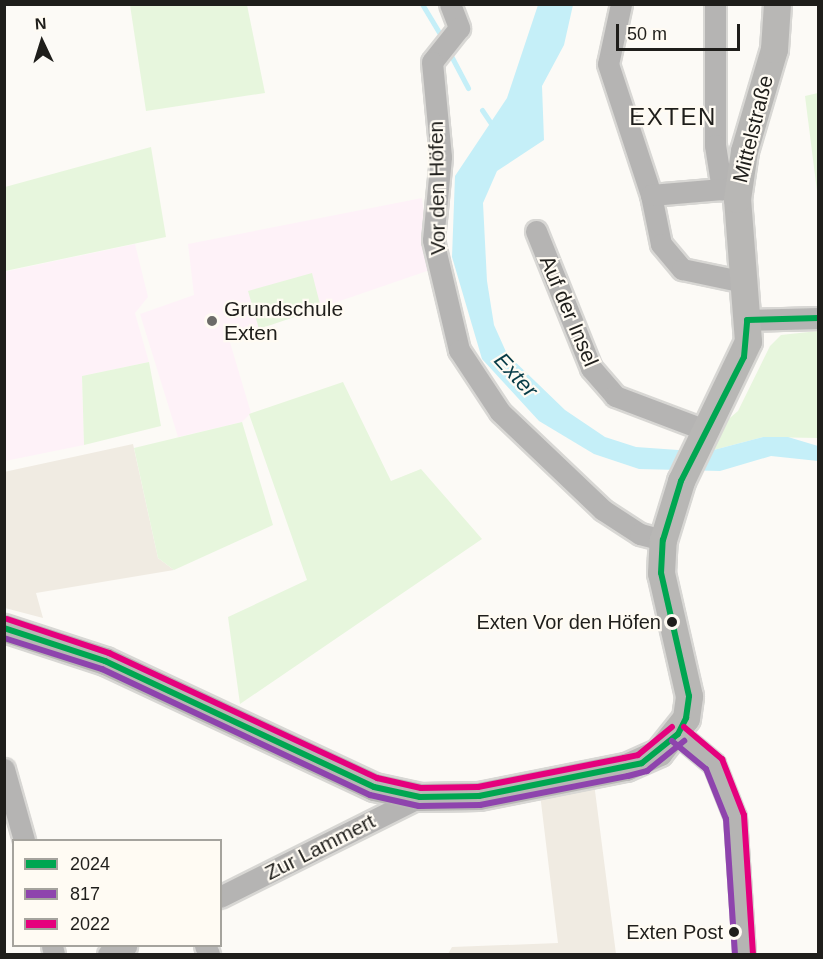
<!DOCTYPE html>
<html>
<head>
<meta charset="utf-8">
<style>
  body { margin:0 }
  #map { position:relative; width:823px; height:959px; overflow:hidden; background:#fcfaf6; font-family:Helvetica,sans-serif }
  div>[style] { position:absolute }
  .built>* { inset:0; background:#f0ebe2 }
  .education>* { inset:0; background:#fef2f8 }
  .green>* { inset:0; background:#e7f6dd }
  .water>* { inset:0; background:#c5eff8 }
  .stream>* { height:5px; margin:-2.5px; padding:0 2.5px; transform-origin:2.5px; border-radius:2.5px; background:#c5eff8 }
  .roads { filter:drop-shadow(2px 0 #d8d7d4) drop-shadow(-2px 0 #d8d7d4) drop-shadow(0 2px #d8d7d4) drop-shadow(0 -2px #d8d7d4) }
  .minor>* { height:21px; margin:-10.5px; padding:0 10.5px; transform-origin:10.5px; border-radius:10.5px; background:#b5b4b3 }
  .major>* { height:27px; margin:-13.5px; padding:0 13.5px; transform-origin:13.5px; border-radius:13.5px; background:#b8b7b5 }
  .bus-1>* { height:6px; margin:-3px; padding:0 3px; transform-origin:3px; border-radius:3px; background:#00a651 }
  .bus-2>* { height:6px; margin:-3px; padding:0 3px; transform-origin:3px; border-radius:3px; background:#8e44ad }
  .bus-3>* { height:6px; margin:-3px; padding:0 3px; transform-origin:3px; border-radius:3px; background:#e5007d }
  .dots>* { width:16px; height:16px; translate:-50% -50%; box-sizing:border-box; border:3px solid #fffbf3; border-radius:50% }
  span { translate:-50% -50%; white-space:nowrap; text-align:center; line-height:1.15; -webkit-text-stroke:4.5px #fffbf3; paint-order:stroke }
  .bus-label { font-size:20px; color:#1f1e1b }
  .right { translate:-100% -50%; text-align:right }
  .street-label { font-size:21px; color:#1f1e1b }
  .poi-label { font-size:21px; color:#1f1e1b }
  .left { translate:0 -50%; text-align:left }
  .water-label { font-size:22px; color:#073c47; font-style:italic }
  .quarter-label { font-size:24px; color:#1f1e1b; letter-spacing:1.5px }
  .frame { position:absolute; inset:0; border:6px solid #1f1e1b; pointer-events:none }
  .legend { position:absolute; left:12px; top:839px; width:210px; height:108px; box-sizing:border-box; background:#fffbf3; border:2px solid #a5a39d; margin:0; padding:8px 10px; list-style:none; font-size:18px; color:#1f1e1b }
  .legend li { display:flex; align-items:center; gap:12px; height:30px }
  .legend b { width:30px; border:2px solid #a5a39d }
  .north { position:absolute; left:12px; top:12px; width:60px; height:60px; -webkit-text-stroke:4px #fffbf3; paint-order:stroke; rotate:356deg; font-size:16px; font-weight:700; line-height:24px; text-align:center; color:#1f1e1b }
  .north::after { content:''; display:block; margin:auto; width:21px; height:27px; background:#1f1e1b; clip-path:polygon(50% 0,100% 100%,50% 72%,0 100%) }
  .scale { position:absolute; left:616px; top:24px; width:124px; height:27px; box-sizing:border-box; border:3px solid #1f1e1b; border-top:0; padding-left:8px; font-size:18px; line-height:21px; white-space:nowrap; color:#1f1e1b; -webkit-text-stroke:4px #fffbf3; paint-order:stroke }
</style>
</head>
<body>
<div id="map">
  <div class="built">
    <i style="clip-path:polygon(133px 444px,158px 558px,174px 570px,36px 593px,43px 618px,5px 608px,4px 472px)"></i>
    <i style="clip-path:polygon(594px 783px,616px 954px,448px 954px,452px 947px,558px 943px,540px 794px)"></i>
  </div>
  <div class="education">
    <i style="clip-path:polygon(422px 198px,430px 270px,229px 339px,251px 413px,242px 422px,178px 437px,140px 314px,194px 295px,188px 244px)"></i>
    <i style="clip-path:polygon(135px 244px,148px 297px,135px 313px,149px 362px,82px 376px,84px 445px,5px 461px,4px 272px)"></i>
  </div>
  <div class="green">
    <i style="clip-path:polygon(130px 5px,247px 5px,265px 93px,146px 111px)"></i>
    <i style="clip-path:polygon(818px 93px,818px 199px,805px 96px)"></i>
    <i style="clip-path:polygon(151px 147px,166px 237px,5px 271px,5px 187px)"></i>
    <i style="clip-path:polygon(312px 273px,321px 308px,259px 329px,248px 291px)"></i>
    <i style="clip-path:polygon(818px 331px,818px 438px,763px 437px,706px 452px,710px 435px,738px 411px,770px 346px,781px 335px)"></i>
    <i style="clip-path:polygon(149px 362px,161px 426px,84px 445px,82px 376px)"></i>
    <i style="clip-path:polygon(343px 382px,391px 481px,421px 469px,482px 539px,240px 704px,228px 617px,307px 580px,249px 414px)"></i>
    <i style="clip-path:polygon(242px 422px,273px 525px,174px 570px,158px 558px,134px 448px)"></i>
  </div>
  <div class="water">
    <i style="clip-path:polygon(538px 5px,573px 5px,564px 45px,542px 86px,544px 140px,497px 171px,483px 203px,487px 281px,494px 325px,507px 354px,565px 410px,605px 437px,636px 447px,706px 452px,763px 437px,788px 437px,818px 446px,818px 461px,771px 456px,720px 471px,639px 469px,594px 454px,539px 421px,482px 359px,452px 257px,455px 176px,507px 98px)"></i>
  </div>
  <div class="stream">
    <i style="left:422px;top:4px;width:41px;rotate:59deg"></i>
    <i style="left:448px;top:50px;width:43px;rotate:62.2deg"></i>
    <i style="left:482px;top:110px;width:22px;rotate:56deg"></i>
  </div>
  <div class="roads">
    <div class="minor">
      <i style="left:450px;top:4px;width:26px;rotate:69deg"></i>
      <i style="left:459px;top:28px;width:43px;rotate:128.5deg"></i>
      <i style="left:432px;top:62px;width:95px;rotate:84.6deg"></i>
      <i style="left:441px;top:157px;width:83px;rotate:95.5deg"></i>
      <i style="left:433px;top:240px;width:113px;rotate:76.7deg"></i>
      <i style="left:459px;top:350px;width:74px;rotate:56.5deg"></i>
      <i style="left:500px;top:412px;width:142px;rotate:43.6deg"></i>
      <i style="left:603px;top:510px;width:44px;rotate:33deg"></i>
      <i style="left:640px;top:534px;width:24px;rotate:15deg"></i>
      <i style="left:621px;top:4px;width:61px;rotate:102.2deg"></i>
      <i style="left:608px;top:64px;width:138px;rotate:71.8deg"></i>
      <i style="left:651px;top:195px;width:50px;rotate:78.5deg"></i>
      <i style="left:661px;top:244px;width:33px;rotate:50deg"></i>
      <i style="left:682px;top:269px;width:63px;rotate:11.8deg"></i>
      <i style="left:715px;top:4px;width:141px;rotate:90deg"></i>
      <i style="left:715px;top:145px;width:45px;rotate:81deg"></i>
      <i style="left:722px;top:189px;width:16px;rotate:-4deg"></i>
      <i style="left:651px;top:195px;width:71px;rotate:-4.8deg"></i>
      <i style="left:536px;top:231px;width:148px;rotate:68.1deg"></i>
      <i style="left:591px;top:368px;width:37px;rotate:49deg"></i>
      <i style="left:615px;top:396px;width:96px;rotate:20.7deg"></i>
      <i style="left:747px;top:320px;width:71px;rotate:-1.6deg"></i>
      <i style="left:678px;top:734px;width:47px;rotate:39.8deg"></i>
      <i style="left:714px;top:764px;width:57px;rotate:68.4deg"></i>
      <i style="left:735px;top:817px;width:137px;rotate:86.2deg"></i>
      <i style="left:4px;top:769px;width:74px;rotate:74.3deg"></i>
      <i style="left:220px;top:897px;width:224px;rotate:-26.6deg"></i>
      <i style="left:52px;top:946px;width:8px;rotate:76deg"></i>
      <i style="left:205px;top:946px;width:9px;rotate:63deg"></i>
      <i style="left:108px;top:954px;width:20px;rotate:-24deg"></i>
    </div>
    <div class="major">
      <i style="left:4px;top:628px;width:106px;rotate:18.1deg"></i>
      <i style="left:105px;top:661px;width:297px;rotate:25.1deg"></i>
      <i style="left:374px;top:787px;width:47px;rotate:12.3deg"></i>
      <i style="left:420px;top:797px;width:59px;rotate:-1deg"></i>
      <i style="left:479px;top:796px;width:150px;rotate:-11.2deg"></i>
      <i style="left:626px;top:767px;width:36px;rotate:-24deg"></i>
      <i style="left:659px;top:752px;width:43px;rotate:-51.5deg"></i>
      <i style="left:686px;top:718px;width:22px;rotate:-82deg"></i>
      <i style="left:689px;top:696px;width:126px;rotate:-102.8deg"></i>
      <i style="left:661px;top:573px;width:33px;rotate:-87deg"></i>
      <i style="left:663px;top:540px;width:62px;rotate:-73deg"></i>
      <i style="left:681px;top:481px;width:155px;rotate:-64.4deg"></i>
      <i style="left:748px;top:341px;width:142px;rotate:-94.4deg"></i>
      <i style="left:737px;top:199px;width:49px;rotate:-81.7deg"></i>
      <i style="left:744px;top:151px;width:106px;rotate:-73.6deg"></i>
      <i style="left:774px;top:49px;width:45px;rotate:-86.2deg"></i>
    </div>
  </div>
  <div class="bus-1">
    <i style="left:4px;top:628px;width:106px;rotate:18.1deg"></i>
    <i style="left:105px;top:661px;width:297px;rotate:25.1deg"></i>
    <i style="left:374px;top:787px;width:47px;rotate:12.3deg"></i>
    <i style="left:420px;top:797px;width:59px;rotate:-1deg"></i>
    <i style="left:479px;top:796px;width:166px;rotate:-11.4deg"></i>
    <i style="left:642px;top:763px;width:46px;rotate:-38.9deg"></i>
    <i style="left:678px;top:734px;width:18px;rotate:-63deg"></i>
    <i style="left:686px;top:718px;width:22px;rotate:-82deg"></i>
    <i style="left:689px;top:696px;width:126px;rotate:-102.8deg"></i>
    <i style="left:661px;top:573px;width:33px;rotate:-87deg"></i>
    <i style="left:663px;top:540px;width:62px;rotate:-73deg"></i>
    <i style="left:681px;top:481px;width:139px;rotate:-63.1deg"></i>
    <i style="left:744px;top:357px;width:37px;rotate:-85deg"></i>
    <i style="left:747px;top:320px;width:71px;rotate:-1.6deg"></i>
  </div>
  <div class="bus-2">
    <i style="left:4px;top:638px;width:103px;rotate:17.6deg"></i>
    <i style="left:102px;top:669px;width:296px;rotate:25.2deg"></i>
    <i style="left:370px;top:795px;width:50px;rotate:12.7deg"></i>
    <i style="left:419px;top:806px;width:61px;rotate:-0.9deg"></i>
    <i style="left:480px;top:805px;width:151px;rotate:-11.1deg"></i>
    <i style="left:628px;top:776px;width:20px;rotate:-15deg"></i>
    <i style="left:647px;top:771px;width:48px;rotate:-39deg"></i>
    <i style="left:672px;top:741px;width:44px;rotate:39.5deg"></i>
    <i style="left:706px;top:769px;width:54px;rotate:68.2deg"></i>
    <i style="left:726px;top:819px;width:135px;rotate:86.2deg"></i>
  </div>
  <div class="bus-3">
    <i style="left:7px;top:619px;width:108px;rotate:18.4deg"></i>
    <i style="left:109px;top:653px;width:296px;rotate:25deg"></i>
    <i style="left:377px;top:778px;width:45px;rotate:12.8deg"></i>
    <i style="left:421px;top:788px;width:57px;rotate:-1deg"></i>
    <i style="left:478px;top:787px;width:149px;rotate:-11.2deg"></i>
    <i style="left:624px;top:758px;width:14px;rotate:-12deg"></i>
    <i style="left:638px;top:755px;width:44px;rotate:-39.5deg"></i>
    <i style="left:684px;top:727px;width:50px;rotate:40.1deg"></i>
    <i style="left:722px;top:759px;width:60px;rotate:68.6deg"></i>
    <i style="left:744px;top:815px;width:138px;rotate:86.3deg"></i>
  </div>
  <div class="dots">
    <i style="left:212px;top:321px;background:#6c6b68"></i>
    <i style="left:672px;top:622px;background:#1f1e1b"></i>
    <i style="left:734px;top:932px;background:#1f1e1b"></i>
  </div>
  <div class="bus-label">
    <span class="right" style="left:661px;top:622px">Exten Vor den Höfen</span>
    <span class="right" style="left:723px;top:932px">Exten Post</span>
  </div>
  <div class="street-label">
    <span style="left:753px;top:129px;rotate:-76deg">Mittelstraße</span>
    <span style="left:437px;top:188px;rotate:-91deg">Vor den Höfen</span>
    <span style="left:569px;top:311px;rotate:67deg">Auf der Insel</span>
    <span style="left:320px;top:847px;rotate:-27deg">Zur Lammert</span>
  </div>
  <div class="poi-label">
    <span class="left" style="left:224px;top:321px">Grundschule<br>Exten</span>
  </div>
  <div class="water-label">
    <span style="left:516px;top:375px;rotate:47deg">Exter</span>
  </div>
  <div class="quarter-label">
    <span style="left:673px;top:117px">EXTEN</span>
  </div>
  <div class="frame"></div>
  <ul class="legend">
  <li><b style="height:8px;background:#00a651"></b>2024</li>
  <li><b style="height:8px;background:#8e44ad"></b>817</li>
  <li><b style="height:8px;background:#e5007d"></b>2022</li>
  </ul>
  <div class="north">N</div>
  <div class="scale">50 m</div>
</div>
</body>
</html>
